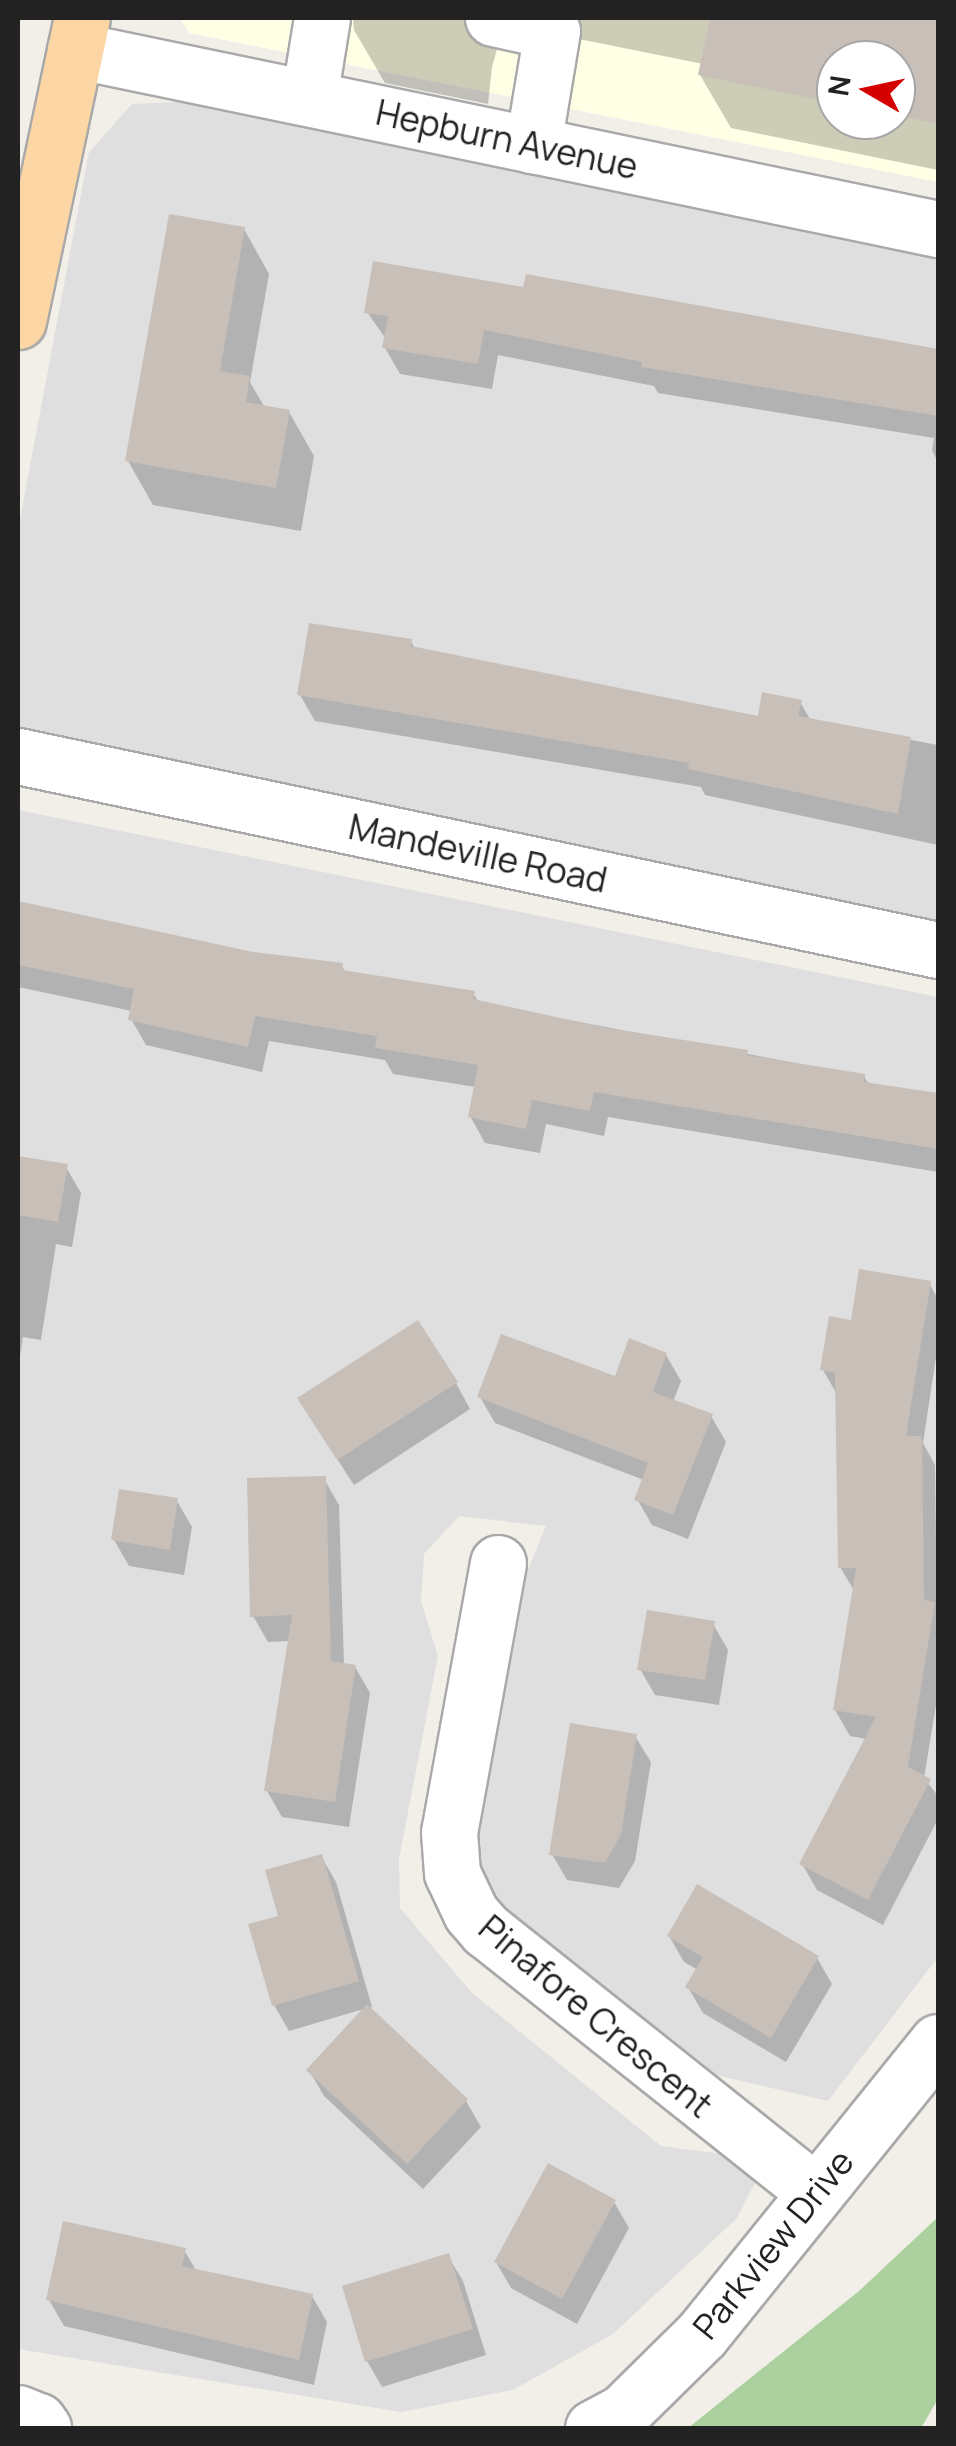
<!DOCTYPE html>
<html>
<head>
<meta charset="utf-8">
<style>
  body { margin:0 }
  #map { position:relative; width:956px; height:2446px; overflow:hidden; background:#f2efe9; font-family:Manrope,sans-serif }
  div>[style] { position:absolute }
  .residential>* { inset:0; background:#e0dfdf }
  .education>* { inset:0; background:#ffffe5 }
  .forest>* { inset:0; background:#add19e }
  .shadow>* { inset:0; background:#0003 }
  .building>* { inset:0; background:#c7bfb8 }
  .roads { filter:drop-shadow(2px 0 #a9a9a9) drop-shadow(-2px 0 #a9a9a9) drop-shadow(0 2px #a9a9a9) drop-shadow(0 -2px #a9a9a9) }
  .minor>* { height:55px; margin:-27.5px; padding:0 27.5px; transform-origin:27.5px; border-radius:27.5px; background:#fff }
  .major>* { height:55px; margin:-27.5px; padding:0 27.5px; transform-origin:27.5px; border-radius:27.5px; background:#fcd6a4 }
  span { translate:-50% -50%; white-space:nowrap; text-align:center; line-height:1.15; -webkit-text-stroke:8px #fff; paint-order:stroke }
  .street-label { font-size:35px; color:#222 }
  .frame { position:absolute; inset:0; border:20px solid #222; pointer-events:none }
  .north { position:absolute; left:816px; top:40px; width:100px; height:100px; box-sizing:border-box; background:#fff; border:2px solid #a7a7a7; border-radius:50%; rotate:279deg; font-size:28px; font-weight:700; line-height:40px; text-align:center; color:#222 }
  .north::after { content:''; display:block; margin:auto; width:35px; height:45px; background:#d40000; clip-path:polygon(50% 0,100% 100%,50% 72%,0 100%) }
</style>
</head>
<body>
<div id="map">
  <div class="residential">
    <i style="clip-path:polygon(179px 102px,938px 259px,938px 925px,18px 747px,18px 530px,89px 152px,132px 104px)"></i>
    <i style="clip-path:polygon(18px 810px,938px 997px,938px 1957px,828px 2101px,663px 2063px,476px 1916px,463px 1829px,497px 1645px,546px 1526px,459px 1516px,424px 1554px,421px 1601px,438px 1656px,399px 1859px,400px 1908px,472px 1993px,661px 2146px,767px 2160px,737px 2218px,613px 2334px,513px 2390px,401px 2412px,18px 2349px)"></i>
  </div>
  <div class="education">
    <i style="clip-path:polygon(evenodd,180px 18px,938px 18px,938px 182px,189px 33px,180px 18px,836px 60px,896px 60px,896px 120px,836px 120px,836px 60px)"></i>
  </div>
  <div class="forest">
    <i style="clip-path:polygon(938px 2217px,938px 2399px,921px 2428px,688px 2428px,859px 2291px)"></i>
  </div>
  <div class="shadow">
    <i style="clip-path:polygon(evenodd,353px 18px,938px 18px,938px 170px,731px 128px,700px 75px,703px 64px,504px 24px,492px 67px,488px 104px,385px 83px,354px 30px,353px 18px,836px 60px,896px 60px,896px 120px,836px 120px,836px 60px)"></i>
    <i style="clip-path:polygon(244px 229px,269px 274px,250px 382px,265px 408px,289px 412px,314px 456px,301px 531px,153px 505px,128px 461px)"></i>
    <i style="clip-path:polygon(367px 312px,898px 358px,938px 366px,938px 462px,932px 450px,934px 438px,658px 393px,654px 386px,498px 355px,492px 389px,400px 374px,385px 348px,386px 339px)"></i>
    <i style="clip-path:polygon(411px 641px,415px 649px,760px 719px,800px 702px,811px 721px,938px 745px,938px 845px,705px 795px,701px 787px,315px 721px,300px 695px)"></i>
    <i style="clip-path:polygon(18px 903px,253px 954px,341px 965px,346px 973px,473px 993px,479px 1003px,864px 1076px,869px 1085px,938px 1096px,938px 1172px,608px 1117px,604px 1136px,546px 1124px,540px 1153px,485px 1143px,470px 1116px,476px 1087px,393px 1074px,385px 1060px,269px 1041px,262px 1072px,146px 1045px,131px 1019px,132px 1011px,18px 987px)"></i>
    <i style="clip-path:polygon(18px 1159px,66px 1167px,81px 1193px,72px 1247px,56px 1244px,41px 1340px,23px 1337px,18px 1369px)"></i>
    <i style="clip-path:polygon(929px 1283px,938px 1299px,938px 1344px,923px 1443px,935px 1465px,938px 1693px,924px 1778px,938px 1796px,938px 1819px,883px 1925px,817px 1890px,802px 1864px,867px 1739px,850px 1736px,835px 1710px,855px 1592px,840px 1567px,838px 1396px,823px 1370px,853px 1322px)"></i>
    <i style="clip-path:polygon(666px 1355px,681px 1381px,673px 1402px,711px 1416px,726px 1442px,688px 1539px,652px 1525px,637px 1499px,644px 1480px,495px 1423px,480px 1397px,616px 1380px)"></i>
    <i style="clip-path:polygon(456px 1383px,470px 1409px,354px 1485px,315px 1425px)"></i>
    <i style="clip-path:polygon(324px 1479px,339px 1505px,344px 1665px,355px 1667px,370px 1693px,349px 1827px,282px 1817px,267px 1791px,290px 1641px,268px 1642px,253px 1616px)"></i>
    <i style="clip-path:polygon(177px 1501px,192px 1527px,184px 1575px,129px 1566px,114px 1540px)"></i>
    <i style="clip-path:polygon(713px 1624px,728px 1650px,719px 1705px,655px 1695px,640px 1669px)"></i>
    <i style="clip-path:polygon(635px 1736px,651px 1762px,635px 1861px,619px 1888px,567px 1880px,552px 1854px)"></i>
    <i style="clip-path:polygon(321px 1856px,336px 1882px,372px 2007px,368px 2008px,466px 2101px,481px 2127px,423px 2189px,324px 2096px,309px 2070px,367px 2008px,289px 2031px,274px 2005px,281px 1917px)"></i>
    <i style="clip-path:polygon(669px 1936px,817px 1958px,832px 1984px,786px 2062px,703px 2013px,688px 1987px,698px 1970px,684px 1962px)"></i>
    <i style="clip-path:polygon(614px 2202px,629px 2228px,577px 2324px,511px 2288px,496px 2262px)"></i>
    <i style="clip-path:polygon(184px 2250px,197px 2272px,312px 2296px,327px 2322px,314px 2385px,64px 2326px,49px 2300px)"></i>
    <i style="clip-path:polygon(448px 2256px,463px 2281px,486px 2355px,382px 2387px,367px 2361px)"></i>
  </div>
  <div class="building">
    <i style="clip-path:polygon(710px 18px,938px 18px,938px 124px,896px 115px,896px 60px,836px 60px,836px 103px,698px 75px)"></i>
    <i style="clip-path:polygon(169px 214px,245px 227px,220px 371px,250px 376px,246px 402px,290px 410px,276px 488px,125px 461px)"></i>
    <i style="clip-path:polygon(373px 261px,523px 287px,526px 274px,938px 349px,938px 416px,641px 367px,642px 362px,484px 330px,478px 364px,382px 348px,388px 316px,364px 313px)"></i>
    <i style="clip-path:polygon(309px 623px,412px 639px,411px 646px,758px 716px,762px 692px,802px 700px,798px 716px,911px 737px,898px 814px,688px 769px,689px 763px,297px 695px)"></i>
    <i style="clip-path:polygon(18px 901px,253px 952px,343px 963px,342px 970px,475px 991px,473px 999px,607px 1028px,748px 1050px,747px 1055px,865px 1074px,864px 1082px,938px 1093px,938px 1149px,594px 1092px,590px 1111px,532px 1100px,526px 1129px,468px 1117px,478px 1065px,375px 1048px,377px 1036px,255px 1016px,248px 1047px,128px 1020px,134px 989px,18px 965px)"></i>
    <i style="clip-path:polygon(18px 1156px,68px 1164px,58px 1222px,18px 1215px)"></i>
    <i style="clip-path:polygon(859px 1269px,931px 1281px,906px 1436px,922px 1436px,924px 1600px,935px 1602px,908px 1767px,931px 1779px,868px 1900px,799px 1864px,876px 1717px,833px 1710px,856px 1568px,838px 1568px,835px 1373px,820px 1370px,829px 1316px,851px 1320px)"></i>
    <i style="clip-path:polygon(418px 1320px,458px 1382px,337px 1460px,297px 1398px)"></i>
    <i style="clip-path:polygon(501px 1334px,615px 1376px,629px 1338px,667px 1353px,653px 1392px,713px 1414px,673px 1515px,634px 1500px,648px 1463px,477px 1397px)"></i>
    <i style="clip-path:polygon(326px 1476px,331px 1661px,356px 1665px,335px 1802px,264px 1791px,292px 1615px,250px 1617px,247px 1478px)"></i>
    <i style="clip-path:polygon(119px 1489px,178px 1498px,170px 1550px,111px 1540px)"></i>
    <i style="clip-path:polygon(647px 1610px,715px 1621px,705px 1680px,637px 1670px)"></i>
    <i style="clip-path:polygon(570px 1723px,637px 1734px,621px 1834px,605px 1863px,549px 1855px)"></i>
    <i style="clip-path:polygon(322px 1854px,359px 1981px,272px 2006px,248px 1924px,278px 1916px,265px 1870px)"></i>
    <i style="clip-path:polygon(697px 1884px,819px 1956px,771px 2038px,685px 1987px,703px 1957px,667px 1936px)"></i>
    <i style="clip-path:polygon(367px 2004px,468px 2099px,407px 2164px,306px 2070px)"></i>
    <i style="clip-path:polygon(548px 2163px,616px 2200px,562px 2299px,494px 2262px)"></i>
    <i style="clip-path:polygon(63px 2221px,186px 2248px,182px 2266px,313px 2294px,299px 2360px,46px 2300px)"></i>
    <i style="clip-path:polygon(449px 2253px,473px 2329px,365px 2362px,342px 2286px)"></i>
  </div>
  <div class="roads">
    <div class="minor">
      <i style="left:493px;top:18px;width:60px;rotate:12.4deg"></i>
      <i style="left:552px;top:31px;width:116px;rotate:99.5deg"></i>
      <i style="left:75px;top:50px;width:881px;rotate:11.72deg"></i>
      <i style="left:309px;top:98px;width:81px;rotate:-80.8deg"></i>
      <i style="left:18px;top:756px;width:940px;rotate:11.91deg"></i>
      <i style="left:498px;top:1563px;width:273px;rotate:100.3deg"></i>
      <i style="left:449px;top:1832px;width:41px;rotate:85.8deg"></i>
      <i style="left:452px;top:1873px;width:44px;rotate:64.6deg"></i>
      <i style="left:471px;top:1913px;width:23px;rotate:49deg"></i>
      <i style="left:486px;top:1930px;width:421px;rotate:38.5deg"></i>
      <i style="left:18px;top:2413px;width:22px;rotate:22deg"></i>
      <i style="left:38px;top:2421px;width:9px;rotate:54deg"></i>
      <i style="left:593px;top:2428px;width:34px;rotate:-28deg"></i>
      <i style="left:623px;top:2412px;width:111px;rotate:-44.6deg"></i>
      <i style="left:702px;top:2334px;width:375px;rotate:-51.1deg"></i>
    </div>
    <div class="major">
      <i style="left:18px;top:321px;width:310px;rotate:-78.1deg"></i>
    </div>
  </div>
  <div class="street-label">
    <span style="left:507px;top:139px;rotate:12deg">Hepburn Avenue</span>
    <span style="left:478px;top:853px;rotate:12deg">Mandeville Road</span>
    <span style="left:596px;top:2016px;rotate:40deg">Pinafore Crescent</span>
    <span style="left:773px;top:2244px;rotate:-51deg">Parkview Drive</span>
  </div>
  <div class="frame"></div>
  <div class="north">N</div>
</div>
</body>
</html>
